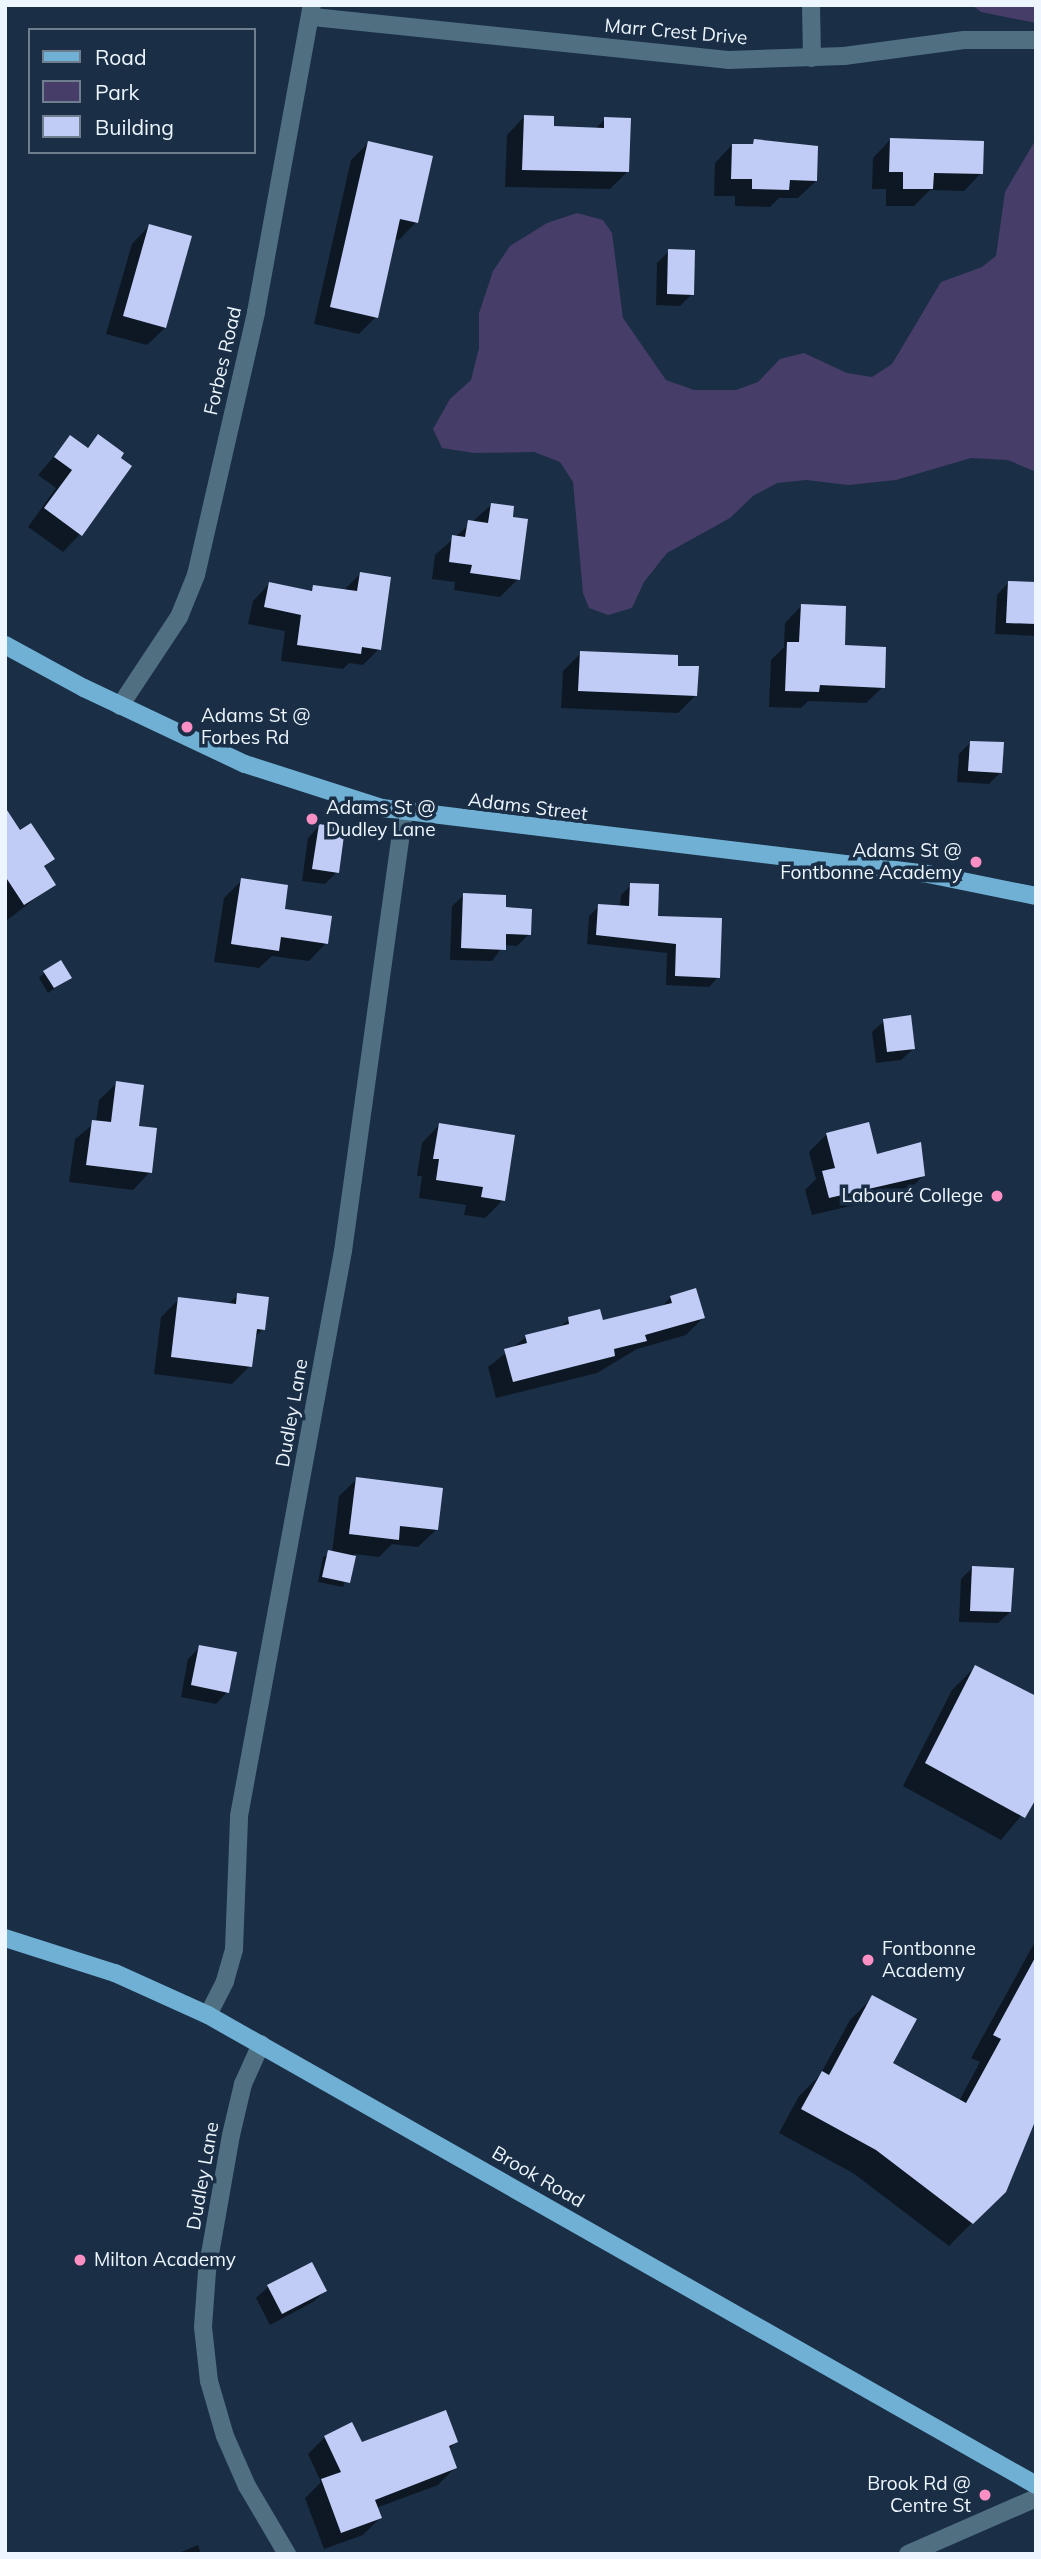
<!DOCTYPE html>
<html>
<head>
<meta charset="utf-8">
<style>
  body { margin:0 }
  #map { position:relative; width:1041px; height:2559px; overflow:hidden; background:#1a2e45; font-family:Mulish,sans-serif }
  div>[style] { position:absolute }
  .green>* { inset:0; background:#463d68 }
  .shadow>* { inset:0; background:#0007 }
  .building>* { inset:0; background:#c0ccf6 }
  .minor>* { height:18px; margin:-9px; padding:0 9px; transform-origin:9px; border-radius:9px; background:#506f80 }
  .major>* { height:18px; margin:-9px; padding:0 9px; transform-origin:9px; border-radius:9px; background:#6fb0d4 }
  .dots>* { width:19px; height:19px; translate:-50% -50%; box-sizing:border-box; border:4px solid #1a2e45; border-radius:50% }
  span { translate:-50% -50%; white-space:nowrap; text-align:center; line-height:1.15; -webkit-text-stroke:7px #1a2e45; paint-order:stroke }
  .street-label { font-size:19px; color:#edf5fe }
  .poi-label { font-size:19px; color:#edf5fe }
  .left { translate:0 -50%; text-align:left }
  .right { translate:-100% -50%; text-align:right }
  .frame { position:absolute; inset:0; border:7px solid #edf5fe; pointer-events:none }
  .legend { position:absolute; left:28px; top:28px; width:228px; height:126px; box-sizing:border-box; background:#1a2e45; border:2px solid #6e7e8f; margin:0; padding:9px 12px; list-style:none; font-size:21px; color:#edf5fe }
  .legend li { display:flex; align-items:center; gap:14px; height:35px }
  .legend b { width:35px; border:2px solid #6e7e8f }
</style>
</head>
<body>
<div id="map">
  <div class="green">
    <i style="clip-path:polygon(972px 5px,1036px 5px,1036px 23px,981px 12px)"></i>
    <i style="clip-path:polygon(1036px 139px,1036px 472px,1008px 460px,971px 458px,896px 480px,848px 485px,806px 480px,777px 483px,753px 496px,730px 518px,667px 553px,644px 582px,632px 608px,608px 615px,589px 608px,583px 593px,573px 482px,560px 462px,534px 452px,474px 453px,442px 448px,433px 429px,450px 399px,471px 380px,479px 348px,479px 313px,493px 271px,510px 246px,547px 223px,577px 213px,603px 220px,612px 233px,623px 318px,666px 380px,694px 390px,736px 390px,758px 382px,780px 359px,804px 353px,847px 373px,872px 377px,892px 364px,941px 282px,982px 267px,996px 256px,1005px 192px)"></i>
  </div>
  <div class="shadow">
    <i style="clip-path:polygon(524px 117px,552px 128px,594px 130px,605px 119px,628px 171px,610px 189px,505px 187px,507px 135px)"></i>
    <i style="clip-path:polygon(890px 140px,981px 173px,964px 191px,930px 190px,914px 206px,886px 206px,886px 189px,872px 189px,873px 158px)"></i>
    <i style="clip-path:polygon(789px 142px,816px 181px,798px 198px,779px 198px,770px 207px,735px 206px,735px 196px,714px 196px,715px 163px,732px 145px)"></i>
    <i style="clip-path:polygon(368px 143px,416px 222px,399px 240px,394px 239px,376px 317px,359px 334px,314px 324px,351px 160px)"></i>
    <i style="clip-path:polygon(149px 226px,165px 328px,147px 345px,106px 334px,132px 244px)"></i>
    <i style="clip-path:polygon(669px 251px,692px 294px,680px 306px,656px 305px,657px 263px)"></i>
    <i style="clip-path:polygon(98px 436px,80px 534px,63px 552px,28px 527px,56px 488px,38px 475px,70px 438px,86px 449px)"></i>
    <i style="clip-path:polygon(491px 505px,511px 518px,518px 579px,500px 597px,454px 590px,455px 582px,432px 579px,435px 555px)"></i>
    <i style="clip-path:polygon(360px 574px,379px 649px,363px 665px,349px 663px,343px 669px,281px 661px,285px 631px,248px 624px,253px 601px,269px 584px,309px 592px,314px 587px,343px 591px)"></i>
    <i style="clip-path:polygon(1008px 583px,1036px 584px,1036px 636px,995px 634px,997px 595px)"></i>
    <i style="clip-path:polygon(801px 606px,883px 687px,866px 703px,808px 701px,801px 708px,769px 707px,771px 660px,784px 647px,785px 623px)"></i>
    <i style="clip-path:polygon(581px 653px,676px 667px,696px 695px,678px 713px,561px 708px,563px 671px)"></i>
    <i style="clip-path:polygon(970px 743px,1001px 772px,989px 784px,957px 782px,959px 754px)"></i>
    <i style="clip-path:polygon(5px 810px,20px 832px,53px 859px,43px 868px,54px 884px,6px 921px)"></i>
    <i style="clip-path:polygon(319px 826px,337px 872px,325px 884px,302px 881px,308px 838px)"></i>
    <i style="clip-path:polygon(242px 880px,283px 911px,326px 943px,309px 961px,272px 956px,259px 968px,214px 962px,224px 898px)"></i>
    <i style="clip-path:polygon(631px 885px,656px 918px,718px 977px,709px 987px,666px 985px,667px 953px,587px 944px,589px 916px,599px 906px,620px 907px,621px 895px)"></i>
    <i style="clip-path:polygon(464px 895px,504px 909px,529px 934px,517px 946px,504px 945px,492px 961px,450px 960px,452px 906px)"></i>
    <i style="clip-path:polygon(45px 972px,70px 978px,48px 993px,39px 978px)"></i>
    <i style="clip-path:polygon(884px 1021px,913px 1049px,901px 1060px,876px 1063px,872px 1032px)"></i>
    <i style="clip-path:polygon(117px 1083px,137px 1127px,150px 1172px,133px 1190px,69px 1182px,75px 1139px,96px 1122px,99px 1100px)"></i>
    <i style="clip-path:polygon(439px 1125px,503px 1200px,485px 1218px,464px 1215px,466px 1205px,419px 1198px,422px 1176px,417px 1176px,422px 1143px)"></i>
    <i style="clip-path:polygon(827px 1134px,875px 1156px,923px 1176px,906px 1193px,812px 1215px,805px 1190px,816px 1179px,809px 1152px)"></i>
    <i style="clip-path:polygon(238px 1295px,263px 1329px,254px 1338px,250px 1366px,232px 1384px,154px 1374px,161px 1317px,179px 1299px,228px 1304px)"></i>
    <i style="clip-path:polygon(671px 1297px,703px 1318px,686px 1335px,637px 1349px,597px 1373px,496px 1398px,488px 1367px,526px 1337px,559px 1328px,569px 1319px,602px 1323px,660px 1308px)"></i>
    <i style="clip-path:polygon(357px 1479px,436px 1530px,418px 1547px,392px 1544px,379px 1557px,354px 1554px,343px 1587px,318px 1582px,323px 1557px,332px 1553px,339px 1496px)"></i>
    <i style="clip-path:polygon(973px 1567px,1010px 1612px,998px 1623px,959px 1622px,961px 1579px)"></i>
    <i style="clip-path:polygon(200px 1647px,227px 1692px,216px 1704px,181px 1697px,188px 1659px)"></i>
    <i style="clip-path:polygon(975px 1667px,1036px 1701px,1036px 1807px,1031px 1804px,1001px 1840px,903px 1786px,952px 1690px)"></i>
    <i style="clip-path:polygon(1036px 1940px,1036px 2115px,972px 2223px,949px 2246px,853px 2173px,779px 2133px,799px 2096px,820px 2075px,850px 2020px,873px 1997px,891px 2064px,959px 2101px,980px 2062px,971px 2058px)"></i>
    <i style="clip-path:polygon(268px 2287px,325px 2291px,313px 2302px,270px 2325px,256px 2298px)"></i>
    <i style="clip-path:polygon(325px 2437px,361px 2444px,456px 2442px,448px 2450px,455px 2468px,438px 2485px,376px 2508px,380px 2518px,363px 2535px,324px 2549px,305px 2498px,321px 2482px,308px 2454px)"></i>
    <i style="clip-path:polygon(198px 2545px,201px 2554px,176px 2554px)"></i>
  </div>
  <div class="building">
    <i style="clip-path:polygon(524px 115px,554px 116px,554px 126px,604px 128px,604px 117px,631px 118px,629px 172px,522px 170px)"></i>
    <i style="clip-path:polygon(890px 138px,984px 141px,983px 174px,934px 173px,933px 189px,903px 189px,903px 172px,889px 172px)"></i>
    <i style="clip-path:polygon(754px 139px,818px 146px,817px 181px,790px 180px,789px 190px,752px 189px,752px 179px,731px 179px,732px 144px,753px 144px)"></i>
    <i style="clip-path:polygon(368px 141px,433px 156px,418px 223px,400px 219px,378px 318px,330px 307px)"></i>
    <i style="clip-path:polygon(149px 224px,192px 236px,166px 328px,123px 316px)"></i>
    <i style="clip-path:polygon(668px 249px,695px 250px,694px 295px,667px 294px)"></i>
    <i style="clip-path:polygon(98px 434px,124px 453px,121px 458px,132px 466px,82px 536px,44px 508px,72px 470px,54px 457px,70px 435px,88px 448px)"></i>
    <i style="clip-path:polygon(491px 503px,514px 506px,513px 517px,528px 519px,520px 580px,470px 573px,472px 565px,449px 562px,452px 535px,465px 537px,468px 520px,488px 523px)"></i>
    <i style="clip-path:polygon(360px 572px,391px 577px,381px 650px,362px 647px,361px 654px,297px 645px,301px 615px,264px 607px,269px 582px,312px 591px,313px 585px,357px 591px)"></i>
    <i style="clip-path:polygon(1008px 581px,1036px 582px,1036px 624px,1006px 623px)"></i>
    <i style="clip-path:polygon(801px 604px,846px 606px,845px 645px,886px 647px,885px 688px,820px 685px,819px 692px,785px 691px,787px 642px,799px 642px)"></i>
    <i style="clip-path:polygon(580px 651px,678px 655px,678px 666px,699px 666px,697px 696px,578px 691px)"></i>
    <i style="clip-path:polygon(970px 741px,1004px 742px,1002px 773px,968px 771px)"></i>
    <i style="clip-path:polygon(5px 807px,20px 830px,31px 823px,55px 859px,44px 866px,56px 885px,24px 905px,5px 876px)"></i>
    <i style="clip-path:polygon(319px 824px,345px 828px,339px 873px,312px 869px)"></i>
    <i style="clip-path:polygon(241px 878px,288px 885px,285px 909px,332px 916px,328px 944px,281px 937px,279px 951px,231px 944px)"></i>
    <i style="clip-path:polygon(630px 883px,659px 884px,658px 916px,722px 918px,720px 978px,675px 976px,676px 944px,596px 935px,598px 904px,629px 906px)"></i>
    <i style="clip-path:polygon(463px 893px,506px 895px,506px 907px,532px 909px,531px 935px,506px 934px,506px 950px,461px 948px)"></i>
    <i style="clip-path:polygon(61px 960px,72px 978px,54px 988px,43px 971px)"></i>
    <i style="clip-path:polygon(911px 1015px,915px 1049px,887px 1052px,883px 1019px)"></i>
    <i style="clip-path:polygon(116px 1081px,144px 1085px,139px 1126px,157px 1128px,152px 1173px,86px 1165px,92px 1120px,111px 1122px)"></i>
    <i style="clip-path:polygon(869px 1122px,877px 1154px,921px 1142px,925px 1176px,829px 1198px,822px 1171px,835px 1168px,826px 1133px)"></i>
    <i style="clip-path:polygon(439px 1123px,515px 1135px,505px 1201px,481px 1197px,483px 1187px,436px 1180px,439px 1159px,433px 1159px)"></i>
    <i style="clip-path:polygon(696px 1288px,705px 1318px,645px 1335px,647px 1341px,614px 1349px,615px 1356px,513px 1382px,504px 1349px,527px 1343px,525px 1335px,569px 1324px,568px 1317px,600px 1309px,603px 1320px,672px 1303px,670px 1296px)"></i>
    <i style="clip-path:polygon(237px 1293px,269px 1297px,265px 1330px,257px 1329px,252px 1367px,171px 1357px,178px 1297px,236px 1304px)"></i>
    <i style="clip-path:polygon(356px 1477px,443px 1488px,438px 1530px,400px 1526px,399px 1540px,349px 1534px)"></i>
    <i style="clip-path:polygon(328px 1550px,356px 1556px,350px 1583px,322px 1577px)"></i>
    <i style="clip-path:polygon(972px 1566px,1014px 1568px,1011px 1612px,970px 1611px)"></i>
    <i style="clip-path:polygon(199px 1645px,237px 1652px,229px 1693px,191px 1685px)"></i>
    <i style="clip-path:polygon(975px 1665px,1036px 1696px,1036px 1799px,1025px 1818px,925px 1763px)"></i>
    <i style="clip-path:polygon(1036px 1956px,1036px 2119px,1006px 2192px,973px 2224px,876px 2150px,801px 2109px,822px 2071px,829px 2075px,872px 1995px,917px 2019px,893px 2063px,966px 2103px,1001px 2039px,993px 2035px)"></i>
    <i style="clip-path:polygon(312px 2262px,327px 2291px,282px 2314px,267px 2285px)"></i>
    <i style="clip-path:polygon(446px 2410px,458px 2442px,449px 2446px,457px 2468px,375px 2500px,382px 2518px,341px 2533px,321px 2479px,341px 2472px,324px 2436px,352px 2422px,362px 2442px)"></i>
  </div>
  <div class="minor">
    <i style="left:811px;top:5px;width:53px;rotate:88.9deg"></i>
    <i style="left:313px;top:17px;width:417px;rotate:5.9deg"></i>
    <i style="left:728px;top:60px;width:116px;rotate:-2deg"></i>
    <i style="left:844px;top:56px;width:121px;rotate:-7.6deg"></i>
    <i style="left:964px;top:40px;width:72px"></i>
    <i style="left:120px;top:706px;width:107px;rotate:-56.5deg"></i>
    <i style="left:179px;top:617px;width:45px;rotate:-68deg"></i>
    <i style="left:196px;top:575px;width:270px;rotate:-77.1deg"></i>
    <i style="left:256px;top:312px;width:312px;rotate:-79.7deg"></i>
    <i style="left:208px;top:2015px;width:38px;rotate:-63deg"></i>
    <i style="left:225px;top:1981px;width:33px;rotate:-74deg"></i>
    <i style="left:234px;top:1949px;width:133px;rotate:-87.8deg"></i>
    <i style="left:239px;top:1816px;width:574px;rotate:-79.57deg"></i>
    <i style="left:343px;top:1251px;width:443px;rotate:-82.1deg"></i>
    <i style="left:261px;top:2044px;width:44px;rotate:114.2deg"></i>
    <i style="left:243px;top:2084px;width:52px;rotate:103.2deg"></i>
    <i style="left:231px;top:2135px;width:138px;rotate:100deg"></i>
    <i style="left:207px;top:2271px;width:56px;rotate:94.1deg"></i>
    <i style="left:203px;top:2327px;width:54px;rotate:83.7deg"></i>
    <i style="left:209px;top:2381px;width:57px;rotate:73.8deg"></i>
    <i style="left:225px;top:2436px;width:55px;rotate:66.3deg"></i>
    <i style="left:247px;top:2486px;width:79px;rotate:59.5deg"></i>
    <i style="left:908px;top:2554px;width:140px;rotate:-23.6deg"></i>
  </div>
  <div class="major">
    <i style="left:5px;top:645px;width:90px;rotate:28.6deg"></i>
    <i style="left:84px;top:688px;width:178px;rotate:25.3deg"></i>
    <i style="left:245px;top:764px;width:144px;rotate:17.8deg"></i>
    <i style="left:382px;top:808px;width:550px;rotate:6.89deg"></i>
    <i style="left:928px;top:874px;width:110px;rotate:11.5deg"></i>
    <i style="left:5px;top:1938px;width:115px;rotate:17.7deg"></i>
    <i style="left:115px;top:1973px;width:102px;rotate:24.3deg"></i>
    <i style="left:208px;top:2015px;width:952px;rotate:29.58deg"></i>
  </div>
  <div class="dots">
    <i style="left:187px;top:727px;background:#fc8fc3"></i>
    <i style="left:312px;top:819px;background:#fc8fc3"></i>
    <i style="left:976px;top:862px;background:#fc8fc3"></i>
    <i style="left:997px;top:1196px;background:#fc8fc3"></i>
    <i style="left:868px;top:1960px;background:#fc8fc3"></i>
    <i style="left:80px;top:2260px;background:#fc8fc3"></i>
    <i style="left:985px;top:2495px;background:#fc8fc3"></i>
  </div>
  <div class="street-label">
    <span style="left:676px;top:32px;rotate:5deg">Marr Crest Drive</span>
    <span style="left:223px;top:361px;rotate:-77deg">Forbes Road</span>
    <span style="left:528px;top:807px;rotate:7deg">Adams Street</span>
    <span style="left:292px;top:1413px;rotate:-80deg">Dudley Lane</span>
    <span style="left:203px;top:2176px;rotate:-80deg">Dudley Lane</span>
    <span style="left:538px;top:2177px;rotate:30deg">Brook Road</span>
  </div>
  <div class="poi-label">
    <span class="left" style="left:201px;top:727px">Adams St @<br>Forbes Rd</span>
    <span class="left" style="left:326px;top:819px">Adams St @<br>Dudley Lane</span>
    <span class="right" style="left:962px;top:862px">Adams St @<br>Fontbonne Academy</span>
    <span class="right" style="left:983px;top:1196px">Labouré College</span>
    <span class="left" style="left:882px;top:1960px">Fontbonne<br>Academy</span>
    <span class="left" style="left:94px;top:2260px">Milton Academy</span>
    <span class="right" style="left:971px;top:2495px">Brook Rd @<br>Centre St</span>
  </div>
  <div class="frame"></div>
  <ul class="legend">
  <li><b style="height:9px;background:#6fb0d4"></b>Road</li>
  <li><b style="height:19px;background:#463d68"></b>Park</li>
  <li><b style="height:19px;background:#c0ccf6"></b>Building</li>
  </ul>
</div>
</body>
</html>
